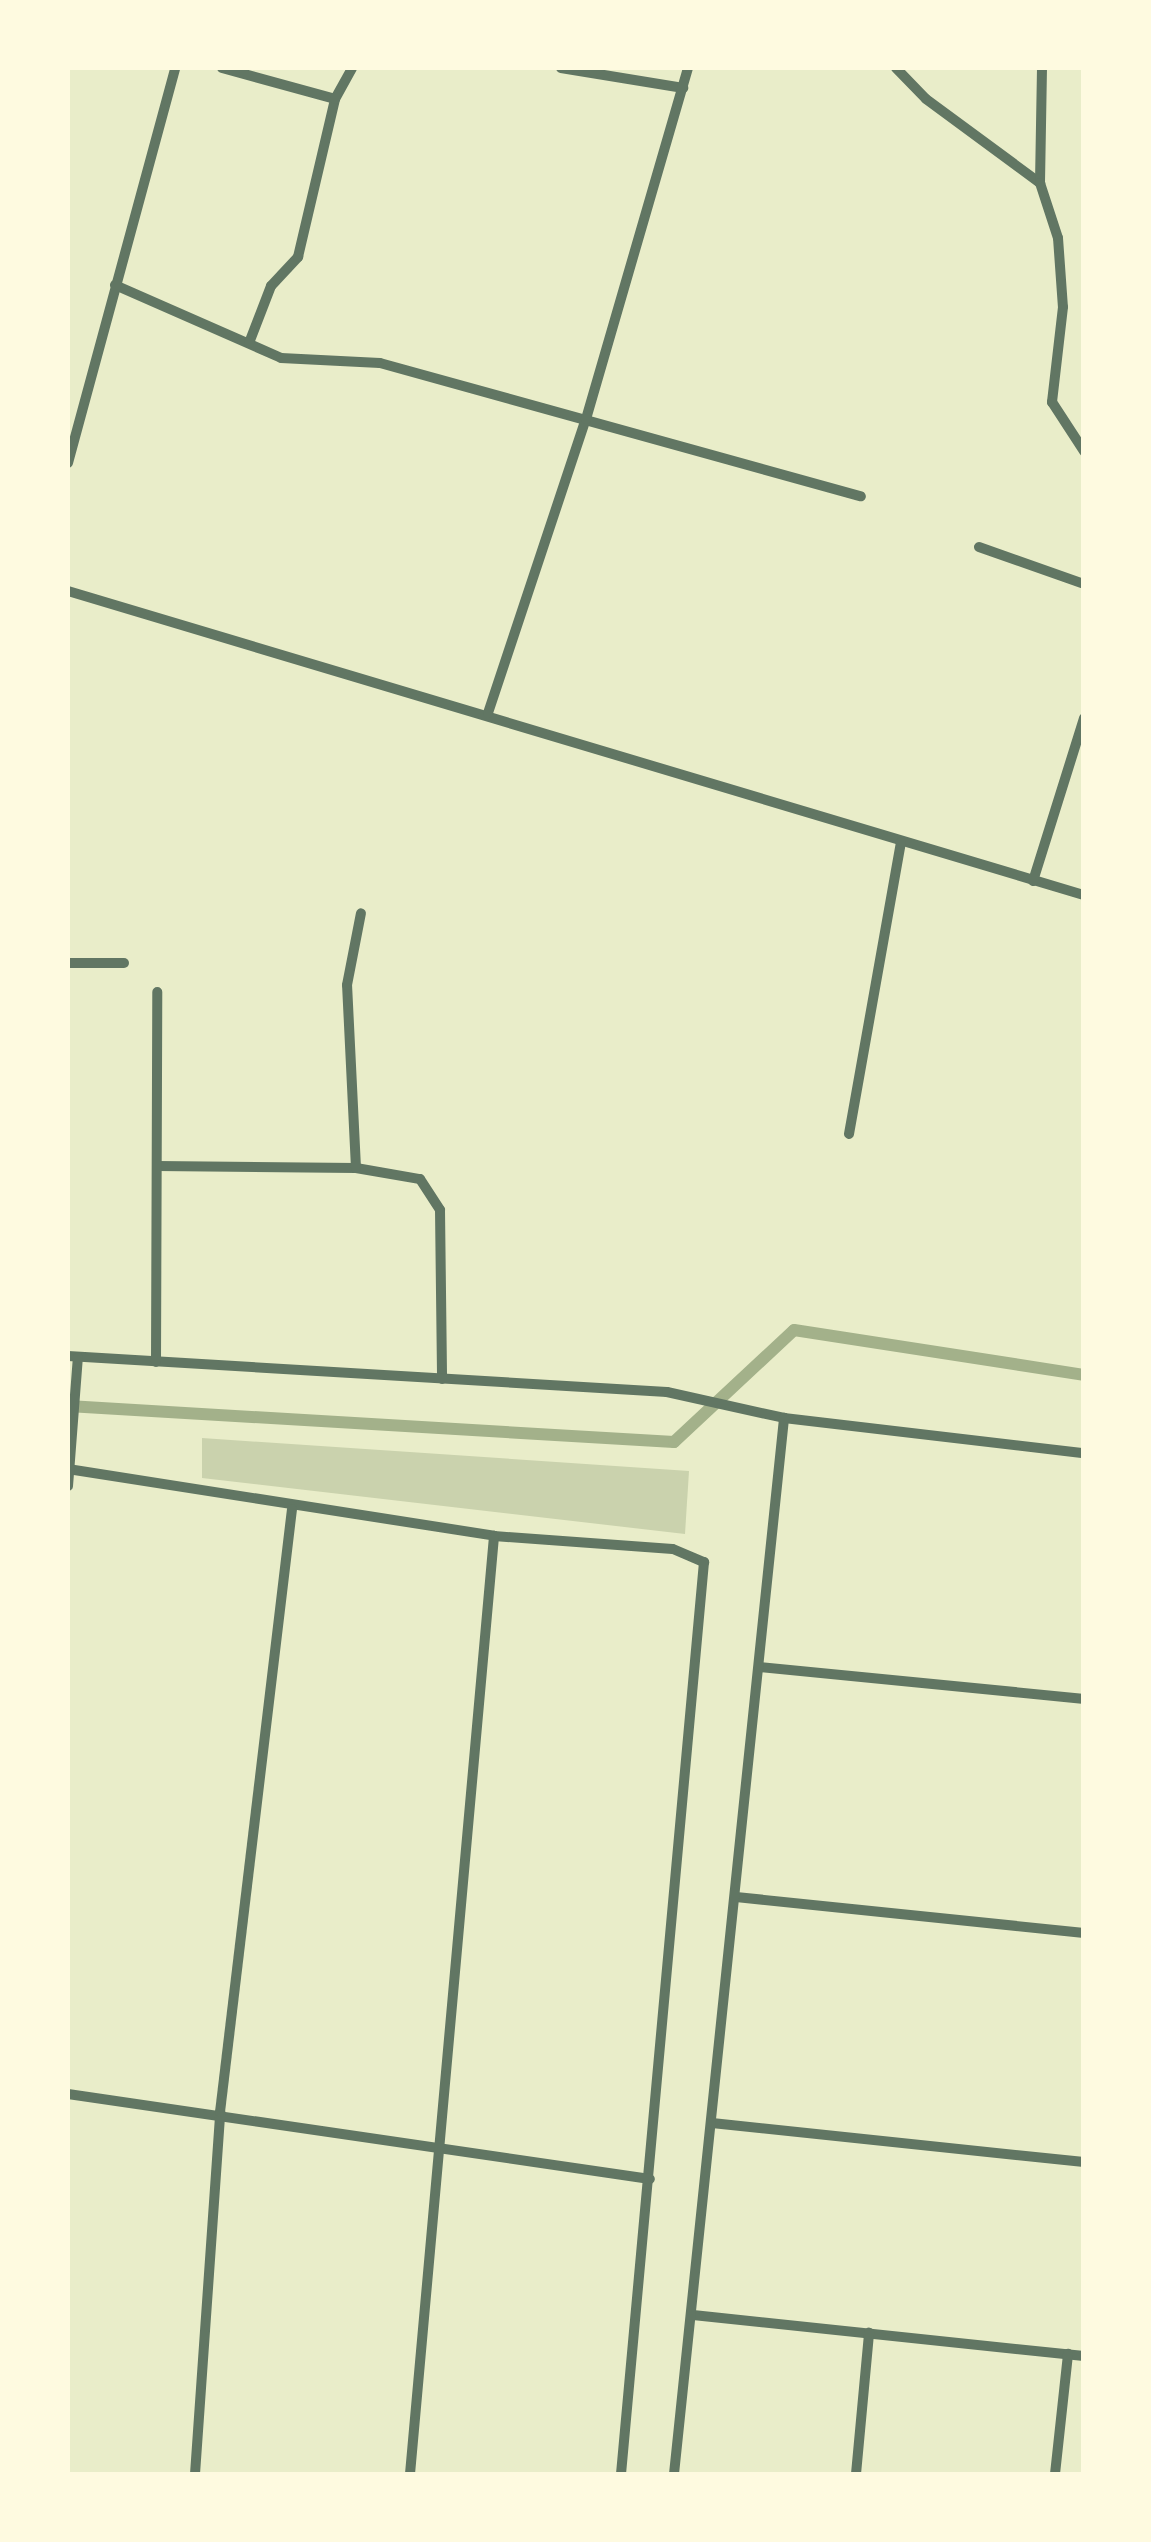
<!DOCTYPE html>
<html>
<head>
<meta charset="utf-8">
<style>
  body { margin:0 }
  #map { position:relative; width:1151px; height:2542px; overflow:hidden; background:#e9edc9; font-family:"Playfair Display",serif }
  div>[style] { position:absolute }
  .green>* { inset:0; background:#cad2ad }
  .stream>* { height:12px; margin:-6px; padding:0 6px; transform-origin:6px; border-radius:6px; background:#a3b18a }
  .minor>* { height:10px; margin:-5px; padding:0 5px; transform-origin:5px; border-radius:5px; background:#617663 }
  span { translate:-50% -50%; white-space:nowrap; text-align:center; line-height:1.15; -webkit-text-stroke:10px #fefae0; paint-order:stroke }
  .frame { position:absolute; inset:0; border:70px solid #fefae0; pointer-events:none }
</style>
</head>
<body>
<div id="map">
  <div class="green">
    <i style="clip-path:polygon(202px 1438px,689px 1471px,685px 1534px,202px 1478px)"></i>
  </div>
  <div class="stream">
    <i style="left:68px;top:1406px;width:607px;rotate:3.4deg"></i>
    <i style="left:674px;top:1442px;width:164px;rotate:-43deg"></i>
    <i style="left:794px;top:1330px;width:293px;rotate:8.8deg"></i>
  </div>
  <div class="minor">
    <i style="left:222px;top:68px;width:117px;rotate:15.3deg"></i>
    <i style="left:561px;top:68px;width:124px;rotate:9.3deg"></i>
    <i style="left:896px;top:68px;width:43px;rotate:45.9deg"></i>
    <i style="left:926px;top:99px;width:142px;rotate:36.4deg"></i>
    <i style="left:1042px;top:68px;width:115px;rotate:91deg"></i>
    <i style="left:1040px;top:183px;width:58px;rotate:71.9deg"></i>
    <i style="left:1058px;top:238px;width:69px;rotate:85.9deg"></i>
    <i style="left:1063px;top:307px;width:96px;rotate:96.6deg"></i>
    <i style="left:1052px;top:402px;width:59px;rotate:56.9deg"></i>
    <i style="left:115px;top:285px;width:181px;rotate:23.7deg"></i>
    <i style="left:281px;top:358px;width:99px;rotate:2.9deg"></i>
    <i style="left:380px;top:363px;width:499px;rotate:15.5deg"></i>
    <i style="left:249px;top:343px;width:61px;rotate:-68.9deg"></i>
    <i style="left:271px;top:286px;width:40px;rotate:-47deg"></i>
    <i style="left:298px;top:257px;width:162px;rotate:-76.8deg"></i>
    <i style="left:335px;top:99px;width:35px;rotate:-61deg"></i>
    <i style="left:68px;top:463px;width:409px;rotate:-74.8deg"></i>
    <i style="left:979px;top:547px;width:111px;rotate:19.4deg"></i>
    <i style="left:68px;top:591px;width:1061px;rotate:16.66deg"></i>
    <i style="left:488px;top:713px;width:310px;rotate:-71.6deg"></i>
    <i style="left:586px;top:419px;width:366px;rotate:-73.8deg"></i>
    <i style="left:1033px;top:881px;width:171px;rotate:-72.6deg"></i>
    <i style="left:68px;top:963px;width:56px"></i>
    <i style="left:849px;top:1134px;width:296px;rotate:-79.9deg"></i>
    <i style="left:157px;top:1166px;width:199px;rotate:0.6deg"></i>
    <i style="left:356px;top:1168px;width:65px;rotate:9.8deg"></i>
    <i style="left:420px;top:1179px;width:37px;rotate:57deg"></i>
    <i style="left:440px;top:1210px;width:169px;rotate:89.3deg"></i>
    <i style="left:356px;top:1168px;width:183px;rotate:-92.8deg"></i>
    <i style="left:347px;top:985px;width:73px;rotate:-79deg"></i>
    <i style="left:68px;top:1356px;width:600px;rotate:3.44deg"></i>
    <i style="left:667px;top:1392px;width:120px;rotate:12.5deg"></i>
    <i style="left:784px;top:1418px;width:302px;rotate:6.7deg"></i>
    <i style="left:156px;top:1362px;width:370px;rotate:-89.8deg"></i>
    <i style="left:68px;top:1469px;width:431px;rotate:8.9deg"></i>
    <i style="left:494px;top:1536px;width:179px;rotate:4.2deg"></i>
    <i style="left:673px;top:1549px;width:34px;rotate:23deg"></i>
    <i style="left:704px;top:1562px;width:916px;rotate:95.2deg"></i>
    <i style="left:68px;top:1486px;width:129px;rotate:-85.6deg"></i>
    <i style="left:759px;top:1667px;width:327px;rotate:5.6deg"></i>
    <i style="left:736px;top:1897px;width:350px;rotate:5.9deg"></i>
    <i style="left:68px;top:2094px;width:588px;rotate:8.31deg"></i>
    <i style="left:712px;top:2123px;width:374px;rotate:6deg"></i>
    <i style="left:693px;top:2315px;width:393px;rotate:6deg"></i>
    <i style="left:195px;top:2474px;width:363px;rotate:-86deg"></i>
    <i style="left:220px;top:2112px;width:607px;rotate:-83.19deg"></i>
    <i style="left:410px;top:2474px;width:942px;rotate:-84.88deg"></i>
    <i style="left:674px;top:2474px;width:1062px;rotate:-84.05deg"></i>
    <i style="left:856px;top:2474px;width:142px;rotate:-84.7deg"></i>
    <i style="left:1055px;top:2474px;width:121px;rotate:-83.8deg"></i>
  </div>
  <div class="frame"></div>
</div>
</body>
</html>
